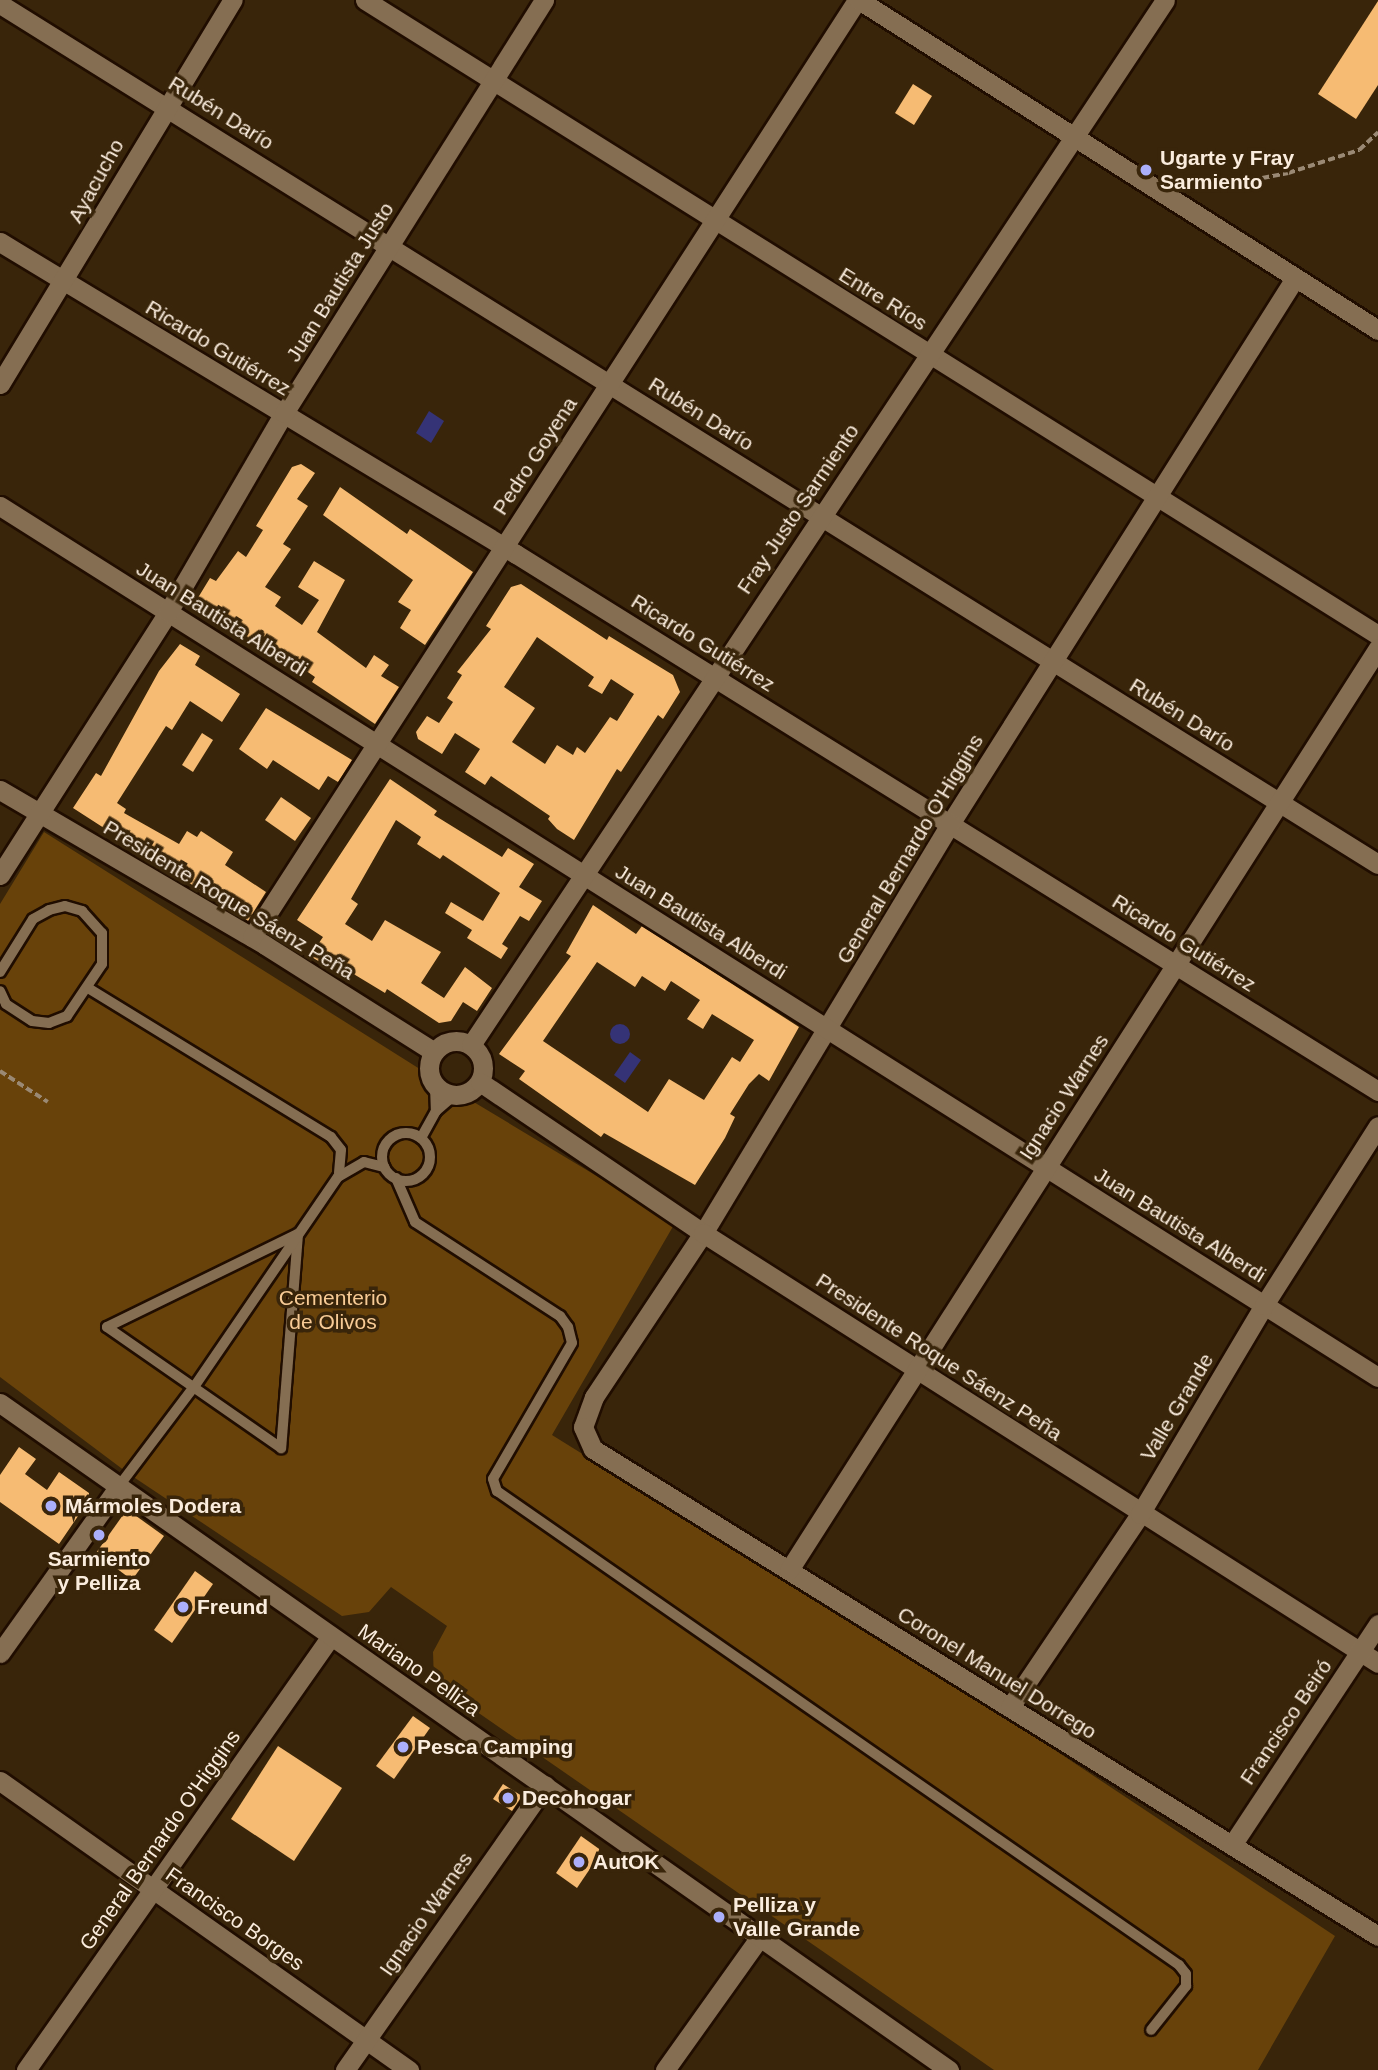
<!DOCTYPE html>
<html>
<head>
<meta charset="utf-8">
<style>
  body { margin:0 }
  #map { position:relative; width:1378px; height:2070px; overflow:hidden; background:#39250a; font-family:Helvetica,sans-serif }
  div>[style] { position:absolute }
  .green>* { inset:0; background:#68420a }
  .water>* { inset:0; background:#353376 }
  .round { border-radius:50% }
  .building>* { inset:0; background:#f6bb73 }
  .path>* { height:3.5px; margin-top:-1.75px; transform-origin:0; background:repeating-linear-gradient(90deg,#9a8974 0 7px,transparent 0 10.5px) }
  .roads { filter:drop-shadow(2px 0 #200d00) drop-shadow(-2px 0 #200d00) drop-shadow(0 2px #200d00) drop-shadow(0 -2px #200d00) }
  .service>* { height:10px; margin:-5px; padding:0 5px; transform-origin:5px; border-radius:5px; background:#856e52 }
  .service>.ring { margin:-5px; padding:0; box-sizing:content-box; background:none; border:10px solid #856e52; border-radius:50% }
  .minor>* { height:19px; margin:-9.5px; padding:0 9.5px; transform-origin:9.5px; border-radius:9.5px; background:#856e52 }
  .minor>.ring { margin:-9.5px; padding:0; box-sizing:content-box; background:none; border:19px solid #856e52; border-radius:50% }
  .tertiary>* { height:19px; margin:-9.5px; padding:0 9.5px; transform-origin:9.5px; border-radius:9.5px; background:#856e52 }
  .dots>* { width:19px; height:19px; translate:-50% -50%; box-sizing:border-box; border:4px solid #39250a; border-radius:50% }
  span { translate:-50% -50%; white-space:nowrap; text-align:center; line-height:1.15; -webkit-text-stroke:7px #39250a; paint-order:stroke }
  .street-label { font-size:21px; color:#faecdd }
  .poi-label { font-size:21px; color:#faecdd; font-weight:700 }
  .left { translate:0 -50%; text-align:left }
  .park-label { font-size:21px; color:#f8cb96 }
</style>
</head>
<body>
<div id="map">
  <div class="green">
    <i style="clip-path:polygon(44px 832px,442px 1083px,675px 1223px,552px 1435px,1005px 1717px,1335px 1936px,1258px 2070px,994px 2070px,434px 1682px,433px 1652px,447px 1626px,391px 1587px,369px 1612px,342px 1616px,129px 1474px,0 1377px,0 904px)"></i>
  </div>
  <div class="water">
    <i style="clip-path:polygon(429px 411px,444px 421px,431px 443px,416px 433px)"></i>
    <i class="round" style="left:610px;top:1024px;width:20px;height:20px"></i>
    <i style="clip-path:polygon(630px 1052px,641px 1060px,625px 1083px,614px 1075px)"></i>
  </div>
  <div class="building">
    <i style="clip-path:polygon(1378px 1px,1378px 85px,1356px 119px,1318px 94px)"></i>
    <i style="clip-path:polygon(913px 84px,932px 96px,914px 125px,895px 113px)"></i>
    <i style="clip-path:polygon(301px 464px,315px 473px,297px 499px,308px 506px,283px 544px,291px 549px,265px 587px,281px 597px,275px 606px,302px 625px,319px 600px,298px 587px,314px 561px,345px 580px,317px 632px,366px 668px,374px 655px,389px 665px,381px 676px,399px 687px,375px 724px,312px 682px,315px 677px,273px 648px,271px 651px,198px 610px,196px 601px,210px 578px,216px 581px,238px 551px,246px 557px,263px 530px,256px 526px,292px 467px)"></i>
    <i style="clip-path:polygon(340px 487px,407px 534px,410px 529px,473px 572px,425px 645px,400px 628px,411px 610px,398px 602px,413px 580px,323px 515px)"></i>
    <i style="clip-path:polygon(evenodd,521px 584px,607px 640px,609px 636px,673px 675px,680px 692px,663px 719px,658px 715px,621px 772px,617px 769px,574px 840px,557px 829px,548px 819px,550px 816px,491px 776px,485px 785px,465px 772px,480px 749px,455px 733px,442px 754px,418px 739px,416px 732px,427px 716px,439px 723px,453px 702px,447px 698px,462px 675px,457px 672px,491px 629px,486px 626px,511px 587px,521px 584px,537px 637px,594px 677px,588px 686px,602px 694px,611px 679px,634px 694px,617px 721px,610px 717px,585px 753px,577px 747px,573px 755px,557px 745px,545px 764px,512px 742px,535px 708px,504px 687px,537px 637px)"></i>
    <i style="clip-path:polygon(180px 644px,200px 656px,195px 665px,240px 694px,222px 722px,190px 701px,172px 730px,166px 726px,117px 803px,126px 809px,124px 813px,179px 844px,187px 831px,197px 837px,201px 831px,233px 852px,225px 865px,266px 892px,248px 921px,73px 808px,96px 773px,101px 776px,159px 671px)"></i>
    <i style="clip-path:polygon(266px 708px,352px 760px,338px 782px,328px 776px,319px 790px,273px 760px,267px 769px,239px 749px)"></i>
    <i style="clip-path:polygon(202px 733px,213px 740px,193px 772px,182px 765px)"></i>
    <i style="clip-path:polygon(390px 779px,437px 811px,434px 815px,502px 857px,508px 848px,534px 864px,519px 887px,542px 901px,529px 921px,520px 916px,502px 944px,508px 948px,501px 959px,467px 938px,472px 930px,445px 913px,451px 902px,483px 921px,500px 893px,443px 855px,440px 859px,417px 844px,421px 837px,396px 820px,351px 899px,358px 904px,345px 924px,372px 941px,385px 920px,441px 952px,421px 983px,444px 998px,465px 967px,492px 988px,477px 1011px,463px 1002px,451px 1021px,439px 1023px,387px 989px,385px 993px,347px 970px,343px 976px,310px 956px,323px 937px,297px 920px)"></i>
    <i style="clip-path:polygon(281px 797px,311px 818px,295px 841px,265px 820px)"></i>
    <i style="clip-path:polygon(evenodd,593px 905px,636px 934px,642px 926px,799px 1027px,769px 1081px,759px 1074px,749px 1084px,730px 1114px,735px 1117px,725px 1138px,695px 1185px,604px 1133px,601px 1137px,519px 1079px,525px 1071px,499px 1054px,571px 956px,566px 953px,593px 905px,597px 962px,635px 987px,642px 976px,665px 991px,671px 981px,700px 1000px,687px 1019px,703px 1029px,712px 1014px,754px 1040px,740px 1062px,732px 1057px,704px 1100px,669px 1079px,648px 1112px,543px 1041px,597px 962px)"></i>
    <i style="clip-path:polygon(19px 1447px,36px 1459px,25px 1474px,47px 1490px,59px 1472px,89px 1493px,89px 1500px,59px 1544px,0 1502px,0 1475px)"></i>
    <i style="clip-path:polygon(132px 1513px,164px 1536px,132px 1580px,96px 1553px,123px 1515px)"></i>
    <i style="clip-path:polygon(195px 1571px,213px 1584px,172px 1643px,154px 1630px)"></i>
    <i style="clip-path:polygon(413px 1716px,430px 1728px,394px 1779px,376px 1766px)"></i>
    <i style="clip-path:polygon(278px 1746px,342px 1788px,294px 1861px,231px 1819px)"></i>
    <i style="clip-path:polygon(503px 1784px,522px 1796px,512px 1811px,493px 1799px)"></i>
    <i style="clip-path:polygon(581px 1836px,602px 1851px,577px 1888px,556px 1873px)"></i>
  </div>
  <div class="path">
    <i style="left:1252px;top:180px;width:37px;rotate:-11deg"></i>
    <i style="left:1288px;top:173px;width:75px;rotate:-17.9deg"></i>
    <i style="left:1359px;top:150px;width:26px;rotate:-43deg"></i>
    <i style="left:0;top:1071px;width:57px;rotate:32.9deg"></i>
  </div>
  <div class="roads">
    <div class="service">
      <i style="left:0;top:972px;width:62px;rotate:-58.1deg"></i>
      <i style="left:33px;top:919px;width:18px;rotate:-29deg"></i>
      <i style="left:49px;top:910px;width:16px;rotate:-14deg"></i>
      <i style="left:65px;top:906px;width:18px;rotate:16deg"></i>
      <i style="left:82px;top:911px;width:30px;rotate:48deg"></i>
      <i style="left:102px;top:933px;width:31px;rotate:90deg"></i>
      <i style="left:102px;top:964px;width:63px;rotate:123.9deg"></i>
      <i style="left:67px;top:1016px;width:19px;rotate:159deg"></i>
      <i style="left:49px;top:1023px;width:17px;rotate:-173deg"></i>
      <i style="left:32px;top:1021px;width:31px;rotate:-147deg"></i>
      <i style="left:6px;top:1004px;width:14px;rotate:-115deg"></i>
      <i style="left:88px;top:988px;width:285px;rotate:31.5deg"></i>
      <i style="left:331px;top:1137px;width:16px;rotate:52deg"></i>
      <i style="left:341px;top:1150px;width:23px;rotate:95deg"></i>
      <i style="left:435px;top:1085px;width:26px;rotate:88deg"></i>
      <i class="ring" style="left:382px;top:1133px;width:38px;height:38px"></i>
      <i style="left:421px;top:1138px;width:31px;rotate:-61deg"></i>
      <i style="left:436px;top:1111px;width:23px;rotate:-41deg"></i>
      <i style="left:396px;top:1178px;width:48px;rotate:66.6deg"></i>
      <i style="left:415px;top:1222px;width:173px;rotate:33deg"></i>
      <i style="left:560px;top:1316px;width:14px;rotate:54deg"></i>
      <i style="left:568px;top:1327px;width:16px;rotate:76deg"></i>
      <i style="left:572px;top:1343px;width:157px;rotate:120.2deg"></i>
      <i style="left:493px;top:1479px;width:13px;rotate:72deg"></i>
      <i style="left:497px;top:1491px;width:831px;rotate:34.8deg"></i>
      <i style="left:1179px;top:1965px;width:11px;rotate:52deg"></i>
      <i style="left:1186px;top:1974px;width:12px;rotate:90deg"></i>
      <i style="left:1186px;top:1986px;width:56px;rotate:128.5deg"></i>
      <i style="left:298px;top:1234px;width:215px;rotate:94.5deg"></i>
      <i style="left:281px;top:1448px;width:212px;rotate:-145.2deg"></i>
      <i style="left:107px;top:1327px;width:212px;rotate:-26deg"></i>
      <i style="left:119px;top:1486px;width:124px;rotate:-52.9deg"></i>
      <i style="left:194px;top:1387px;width:255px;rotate:-55.6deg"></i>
      <i style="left:338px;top:1177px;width:30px;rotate:-30deg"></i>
      <i style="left:364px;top:1162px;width:21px;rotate:14deg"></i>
    </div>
    <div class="minor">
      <i style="left:365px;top:0;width:1196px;rotate:32.08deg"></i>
      <i style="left:0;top:4px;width:1624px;rotate:31.97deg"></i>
      <i style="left:0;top:242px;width:603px;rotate:31.16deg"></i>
      <i style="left:516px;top:554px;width:1016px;rotate:31.92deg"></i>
      <i style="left:1295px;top:278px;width:646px;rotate:122.29deg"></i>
      <i style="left:950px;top:824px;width:478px;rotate:121.1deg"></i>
      <i style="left:703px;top:1233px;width:197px;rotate:123.6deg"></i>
      <i style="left:594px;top:1397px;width:32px;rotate:110deg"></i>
      <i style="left:583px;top:1427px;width:24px;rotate:66deg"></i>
      <i style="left:593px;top:1449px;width:924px;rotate:31.81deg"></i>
      <i style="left:0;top:384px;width:449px;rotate:-58.8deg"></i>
      <i style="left:0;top:506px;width:1630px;rotate:32.3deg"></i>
      <i style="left:0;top:790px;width:307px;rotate:30.3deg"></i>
      <i style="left:265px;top:945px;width:200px;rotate:32.3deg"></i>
      <i style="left:0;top:875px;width:312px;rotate:-57.4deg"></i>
      <i style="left:168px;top:612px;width:230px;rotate:-59.8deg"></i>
      <i style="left:284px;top:413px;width:488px;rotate:-57.8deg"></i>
      <i style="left:252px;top:937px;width:1115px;rotate:-57.15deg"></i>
      <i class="ring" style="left:429px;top:1041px;width:35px;height:35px"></i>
      <i style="left:471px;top:1045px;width:1254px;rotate:-56.41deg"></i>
      <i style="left:480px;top:1082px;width:269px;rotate:34.1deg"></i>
      <i style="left:703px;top:1233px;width:800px;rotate:32.5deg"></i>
      <i style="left:789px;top:1570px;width:1094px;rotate:-57.43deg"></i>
      <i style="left:0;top:1653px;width:205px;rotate:-54.5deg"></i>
      <i style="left:1010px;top:1707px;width:233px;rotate:-56deg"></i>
      <i style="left:1140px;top:1514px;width:243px;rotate:-59.3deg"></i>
      <i style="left:1264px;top:1305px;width:212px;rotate:-57.5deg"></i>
      <i style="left:0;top:1781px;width:501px;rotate:35.25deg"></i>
      <i style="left:1232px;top:1845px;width:265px;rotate:-56.5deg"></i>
      <i style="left:26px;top:2070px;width:530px;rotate:-54.9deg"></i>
      <i style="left:345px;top:2070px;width:348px;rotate:-54.9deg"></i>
      <i style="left:665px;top:2070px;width:167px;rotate:-54.5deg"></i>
    </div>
    <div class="tertiary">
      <i style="left:859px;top:0;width:615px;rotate:32.45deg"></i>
      <i style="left:0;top:1403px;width:1160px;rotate:35.1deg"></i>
    </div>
  </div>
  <div class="dots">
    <i style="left:1146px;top:170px;background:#abaffb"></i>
    <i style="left:51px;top:1506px;background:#abaffb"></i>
    <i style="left:99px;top:1535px;background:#abaffb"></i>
    <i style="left:183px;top:1607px;background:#abaffb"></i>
    <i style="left:403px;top:1747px;background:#abaffb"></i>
    <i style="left:508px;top:1798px;background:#abaffb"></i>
    <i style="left:579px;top:1862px;background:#abaffb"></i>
    <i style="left:719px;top:1917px;background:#abaffb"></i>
  </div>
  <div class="street-label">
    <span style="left:221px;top:113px;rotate:32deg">Rubén Darío</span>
    <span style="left:96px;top:181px;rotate:-61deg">Ayacucho</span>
    <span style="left:340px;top:282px;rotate:-58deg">Juan Bautista Justo</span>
    <span style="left:883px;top:299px;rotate:32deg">Entre Ríos</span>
    <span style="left:218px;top:348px;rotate:31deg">Ricardo Gutiérrez</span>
    <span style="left:701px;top:414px;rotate:32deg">Rubén Darío</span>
    <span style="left:535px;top:456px;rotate:-57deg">Pedro Goyena</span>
    <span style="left:798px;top:509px;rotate:-56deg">Fray Justo Sarmiento</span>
    <span style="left:222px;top:619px;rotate:32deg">Juan Bautista Alberdi</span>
    <span style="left:703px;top:643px;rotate:32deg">Ricardo Gutiérrez</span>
    <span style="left:1182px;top:715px;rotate:32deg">Rubén Darío</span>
    <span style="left:910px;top:849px;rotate:-59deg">General Bernardo O'Higgins</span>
    <span style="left:229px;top:900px;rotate:31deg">Presidente Roque Sáenz Peña</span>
    <span style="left:701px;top:922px;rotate:32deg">Juan Bautista Alberdi</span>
    <span style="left:1184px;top:943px;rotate:32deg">Ricardo Gutiérrez</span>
    <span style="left:1064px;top:1097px;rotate:-57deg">Ignacio Warnes</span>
    <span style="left:1180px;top:1225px;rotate:32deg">Juan Bautista Alberdi</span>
    <span style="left:939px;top:1357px;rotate:33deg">Presidente Roque Sáenz Peña</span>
    <span style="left:1177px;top:1407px;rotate:-59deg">Valle Grande</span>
    <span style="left:419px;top:1670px;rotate:35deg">Mariano Pelliza</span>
    <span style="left:997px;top:1673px;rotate:32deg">Coronel Manuel Dorrego</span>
    <span style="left:1286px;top:1722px;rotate:-56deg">Francisco Beiró</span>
    <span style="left:160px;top:1840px;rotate:-55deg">General Bernardo O'Higgins</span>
    <span style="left:426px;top:1914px;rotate:-55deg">Ignacio Warnes</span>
    <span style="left:235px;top:1919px;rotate:35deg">Francisco Borges</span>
  </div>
  <div class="poi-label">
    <span class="left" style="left:1160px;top:170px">Ugarte y Fray<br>Sarmiento</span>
    <span class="left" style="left:65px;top:1506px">Mármoles Dodera</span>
    <span style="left:99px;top:1571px">Sarmiento<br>y Pelliza</span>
    <span class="left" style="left:197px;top:1607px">Freund</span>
    <span class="left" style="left:417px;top:1747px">Pesca Camping</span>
    <span class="left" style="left:522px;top:1798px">Decohogar</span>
    <span class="left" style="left:593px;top:1862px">AutOK</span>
    <span class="left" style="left:733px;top:1917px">Pelliza y<br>Valle Grande</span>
  </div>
  <div class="park-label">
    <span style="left:333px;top:1310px">Cementerio<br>de Olivos</span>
  </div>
</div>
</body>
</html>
